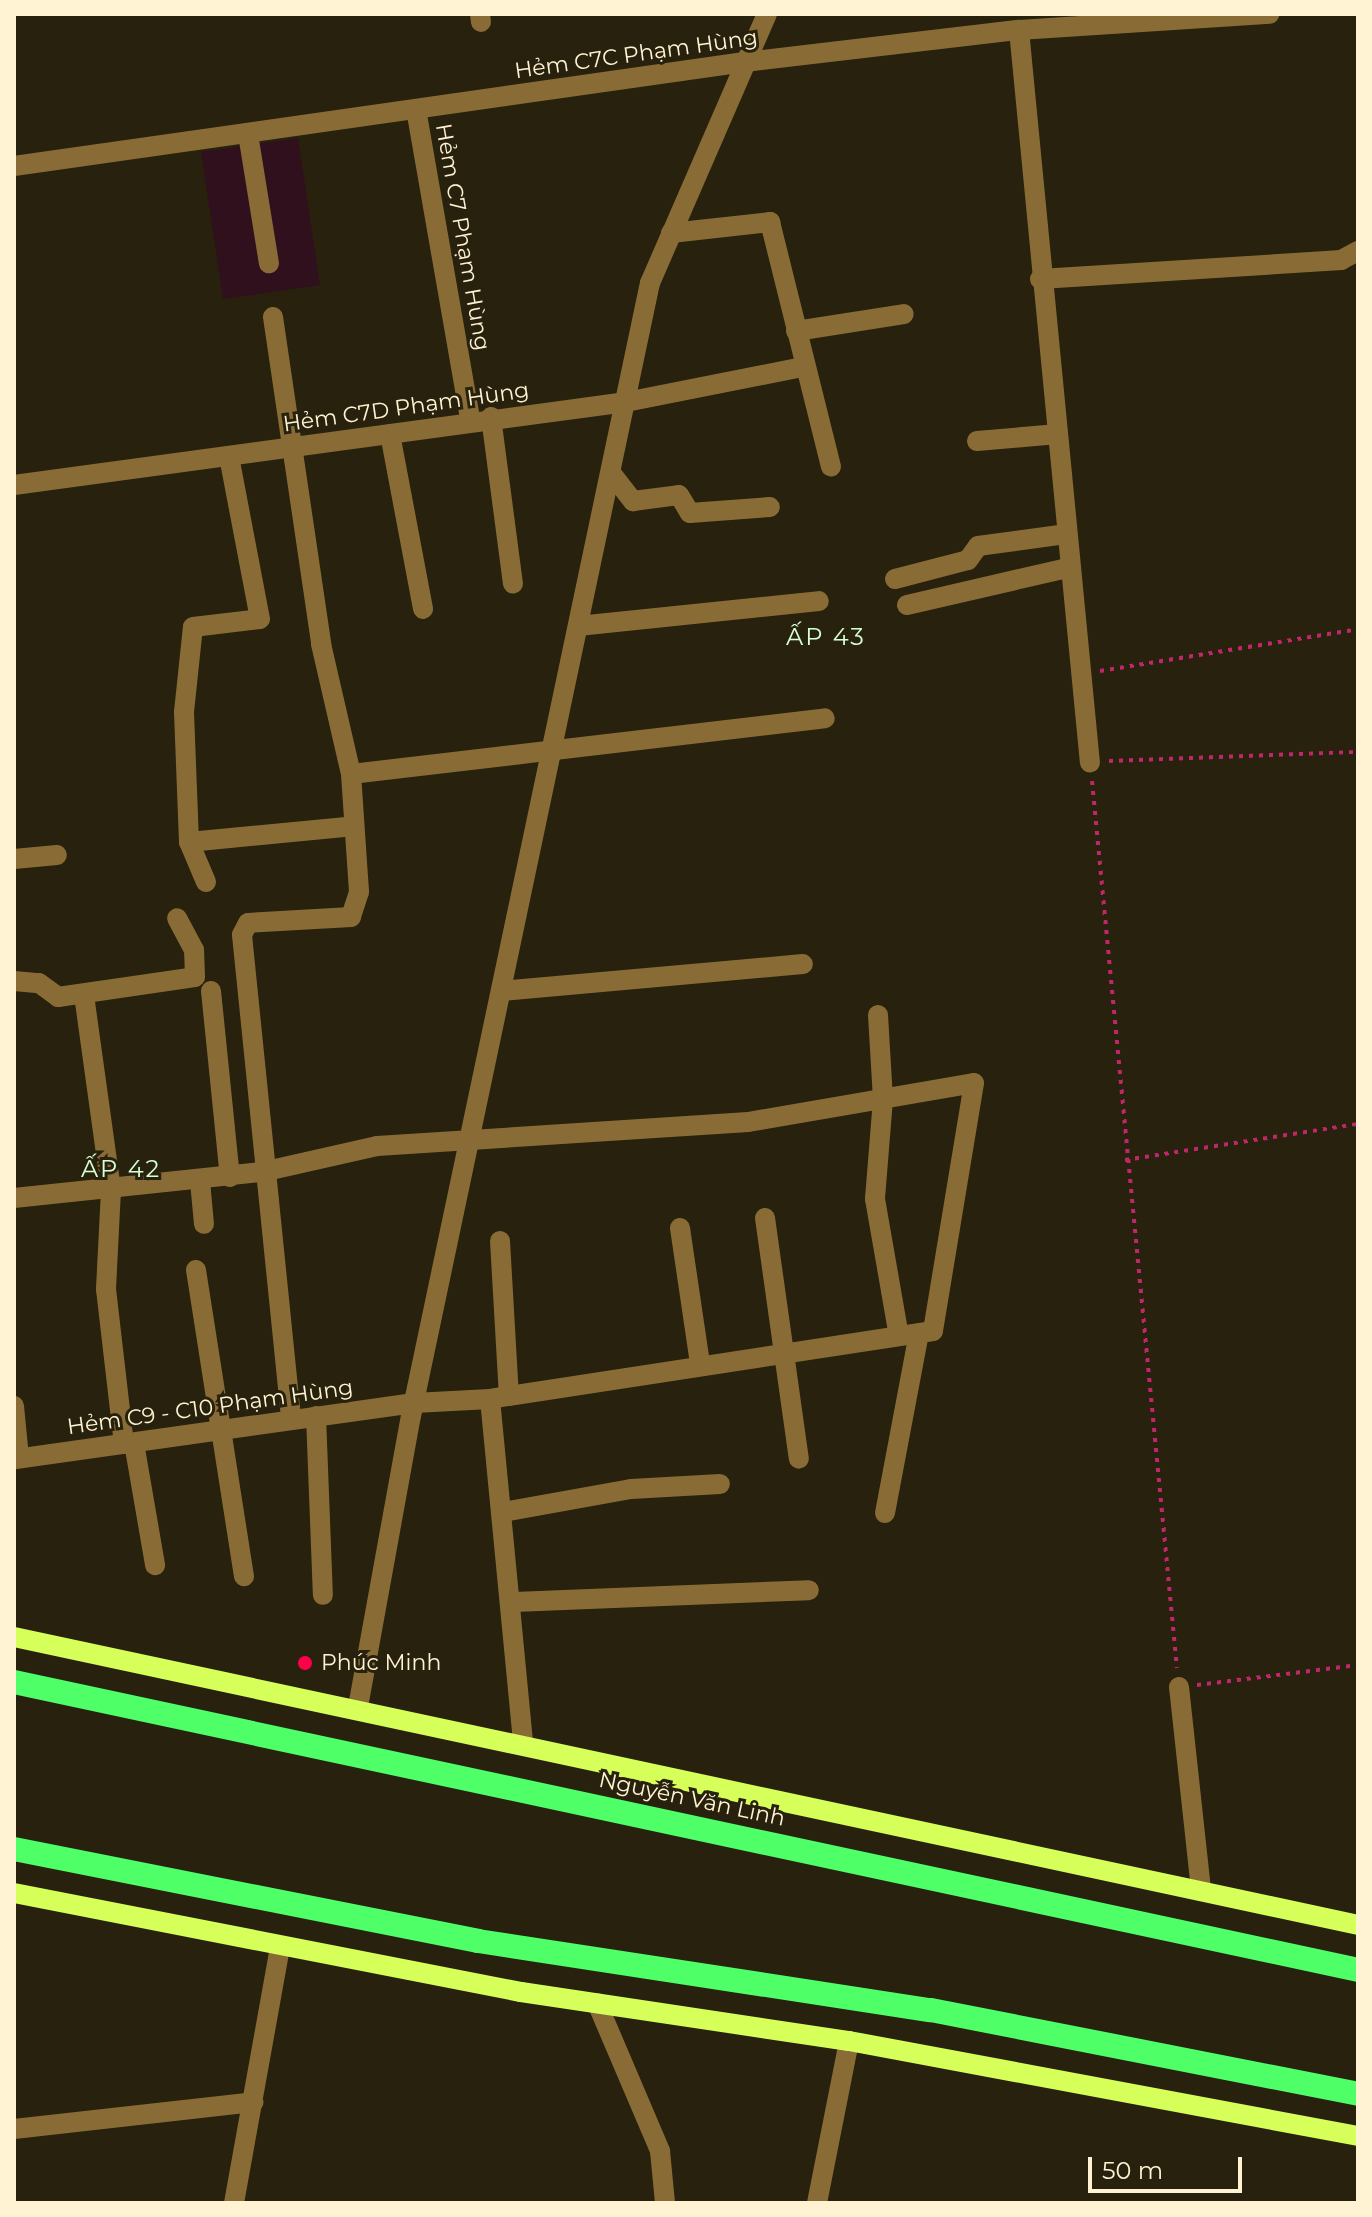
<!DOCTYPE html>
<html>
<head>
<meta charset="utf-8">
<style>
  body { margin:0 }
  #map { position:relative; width:1372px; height:2217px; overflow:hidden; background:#27210d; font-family:Montserrat,sans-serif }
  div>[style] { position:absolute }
  .green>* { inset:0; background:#31101e }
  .path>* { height:4px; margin-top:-2px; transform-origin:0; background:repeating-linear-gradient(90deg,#bf276a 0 4px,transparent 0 10px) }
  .minor>* { height:20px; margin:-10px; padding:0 10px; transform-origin:10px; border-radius:10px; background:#896c35 }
  .major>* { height:20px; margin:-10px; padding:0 10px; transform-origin:10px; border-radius:10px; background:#d7ff5a }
  .highway>* { height:24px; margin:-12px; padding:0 12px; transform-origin:12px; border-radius:12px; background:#4eff67 }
  .dots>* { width:22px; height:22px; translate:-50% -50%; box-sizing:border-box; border:4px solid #27210d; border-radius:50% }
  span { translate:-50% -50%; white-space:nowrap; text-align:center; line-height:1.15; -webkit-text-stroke:6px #27210d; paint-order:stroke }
  .street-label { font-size:22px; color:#fff3d3 }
  .poi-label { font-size:22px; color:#fff3d3 }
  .left { translate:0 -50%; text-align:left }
  .neighbourhood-label { font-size:24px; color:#d6ffd5; letter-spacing:2px }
  .frame { position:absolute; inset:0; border:16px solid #fff3d3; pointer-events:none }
  .scale { position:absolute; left:1088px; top:2157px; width:154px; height:36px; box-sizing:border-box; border:4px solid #fff3d3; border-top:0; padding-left:10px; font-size:24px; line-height:28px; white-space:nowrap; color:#fff3d3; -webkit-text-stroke:6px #27210d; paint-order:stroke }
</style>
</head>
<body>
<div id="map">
  <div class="green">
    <i style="clip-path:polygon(298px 138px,320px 285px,223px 299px,201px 152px)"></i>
  </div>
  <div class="path">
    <i style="left:1100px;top:671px;width:261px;rotate:-9.2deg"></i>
    <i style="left:1109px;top:761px;width:249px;rotate:-2.1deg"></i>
    <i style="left:1092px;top:781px;width:891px;rotate:84.53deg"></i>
    <i style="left:1125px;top:1160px;width:236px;rotate:-8.8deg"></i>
    <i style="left:1197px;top:1685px;width:162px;rotate:-7.1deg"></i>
  </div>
  <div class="minor">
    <i style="left:480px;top:14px;width:8px;rotate:83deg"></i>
    <i style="left:1019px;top:30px;width:736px;rotate:84.47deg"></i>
    <i style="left:416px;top:109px;width:316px;rotate:80.1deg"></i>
    <i style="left:248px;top:134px;width:131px;rotate:80.8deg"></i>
    <i style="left:14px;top:166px;width:738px;rotate:-8.1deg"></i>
    <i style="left:745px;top:62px;width:276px;rotate:-6.7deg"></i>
    <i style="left:1019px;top:30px;width:251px;rotate:-3.7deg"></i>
    <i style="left:671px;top:233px;width:100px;rotate:-6.3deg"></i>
    <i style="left:770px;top:222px;width:252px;rotate:76deg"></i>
    <i style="left:1040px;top:279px;width:302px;rotate:-3.6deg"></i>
    <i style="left:1341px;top:260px;width:19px;rotate:-28deg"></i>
    <i style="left:273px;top:317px;width:331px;rotate:81.6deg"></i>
    <i style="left:321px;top:644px;width:133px;rotate:77deg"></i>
    <i style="left:351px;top:774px;width:118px;rotate:86.1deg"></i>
    <i style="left:359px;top:892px;width:26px;rotate:108deg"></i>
    <i style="left:351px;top:917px;width:103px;rotate:176.7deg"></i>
    <i style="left:248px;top:923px;width:13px;rotate:117deg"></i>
    <i style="left:242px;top:935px;width:487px;rotate:84.2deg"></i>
    <i style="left:796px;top:331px;width:109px;rotate:-8.9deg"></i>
    <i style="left:491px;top:417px;width:168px;rotate:82.5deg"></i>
    <i style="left:390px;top:434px;width:178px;rotate:79.3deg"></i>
    <i style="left:977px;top:441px;width:81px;rotate:-4.9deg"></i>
    <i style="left:611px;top:473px;width:36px;rotate:52deg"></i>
    <i style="left:633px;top:501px;width:46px;rotate:-7.4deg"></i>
    <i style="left:679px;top:495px;width:21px;rotate:59deg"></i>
    <i style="left:690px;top:513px;width:80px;rotate:-4.3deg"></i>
    <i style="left:14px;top:485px;width:618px;rotate:-7.72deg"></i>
    <i style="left:626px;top:402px;width:180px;rotate:-11.2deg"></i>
    <i style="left:895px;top:579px;width:75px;rotate:-14.6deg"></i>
    <i style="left:968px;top:560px;width:17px;rotate:-54deg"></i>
    <i style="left:978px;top:546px;width:90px;rotate:-7.7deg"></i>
    <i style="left:907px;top:605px;width:168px;rotate:-13deg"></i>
    <i style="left:578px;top:626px;width:242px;rotate:-5.9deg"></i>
    <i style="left:351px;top:774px;width:477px;rotate:-6.7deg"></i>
    <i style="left:189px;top:842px;width:130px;rotate:-92.2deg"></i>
    <i style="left:184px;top:712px;width:85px;rotate:-84deg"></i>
    <i style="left:193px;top:627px;width:67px;rotate:-6.8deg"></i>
    <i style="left:260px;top:619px;width:166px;rotate:-100.8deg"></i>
    <i style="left:14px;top:859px;width:43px;rotate:-5.3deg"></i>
    <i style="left:206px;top:882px;width:43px;rotate:-113deg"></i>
    <i style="left:189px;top:842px;width:166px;rotate:-5.5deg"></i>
    <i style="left:14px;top:981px;width:25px;rotate:5deg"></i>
    <i style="left:39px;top:983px;width:24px;rotate:36deg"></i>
    <i style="left:58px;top:997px;width:138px;rotate:-8.3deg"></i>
    <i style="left:195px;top:977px;width:27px;rotate:-92deg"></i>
    <i style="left:194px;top:950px;width:36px;rotate:-118deg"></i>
    <i style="left:211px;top:991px;width:187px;rotate:84.2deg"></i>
    <i style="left:501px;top:991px;width:303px;rotate:-5.1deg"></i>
    <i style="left:84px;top:995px;width:197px;rotate:82.1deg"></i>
    <i style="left:111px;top:1190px;width:99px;rotate:92.9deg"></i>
    <i style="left:106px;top:1289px;width:156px;rotate:83.4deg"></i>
    <i style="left:878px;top:1015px;width:84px;rotate:86.6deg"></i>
    <i style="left:883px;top:1099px;width:100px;rotate:94.6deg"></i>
    <i style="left:875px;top:1199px;width:139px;rotate:80.1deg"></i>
    <i style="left:200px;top:1181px;width:43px;rotate:84.7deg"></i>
    <i style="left:14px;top:1198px;width:249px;rotate:-6deg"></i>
    <i style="left:262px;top:1172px;width:118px;rotate:-12.7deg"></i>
    <i style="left:377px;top:1146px;width:372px;rotate:-3.7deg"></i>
    <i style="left:748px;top:1122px;width:229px;rotate:-9.8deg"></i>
    <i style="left:974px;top:1083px;width:251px;rotate:99.4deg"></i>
    <i style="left:933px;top:1331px;width:448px;rotate:171.3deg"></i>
    <i style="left:490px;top:1399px;width:76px;rotate:177deg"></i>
    <i style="left:414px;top:1403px;width:404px;rotate:172deg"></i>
    <i style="left:765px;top:1218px;width:243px;rotate:82deg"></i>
    <i style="left:680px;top:1228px;width:137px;rotate:81.6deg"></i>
    <i style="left:500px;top:1241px;width:155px;rotate:86.7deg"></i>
    <i style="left:196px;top:1270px;width:310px;rotate:81.1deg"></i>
    <i style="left:490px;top:1399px;width:346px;rotate:84.5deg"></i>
    <i style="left:14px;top:1406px;width:52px;rotate:84.5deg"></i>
    <i style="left:316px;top:1416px;width:179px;rotate:87.8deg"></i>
    <i style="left:134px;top:1443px;width:124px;rotate:80.2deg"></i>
    <i style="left:503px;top:1512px;width:130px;rotate:-10.2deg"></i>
    <i style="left:631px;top:1489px;width:89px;rotate:-3.2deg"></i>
    <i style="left:885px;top:1513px;width:183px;rotate:-79.3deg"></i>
    <i style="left:514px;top:1602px;width:295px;rotate:-2.3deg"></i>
    <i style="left:1179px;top:1687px;width:203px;rotate:83.8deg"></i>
    <i style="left:358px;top:1707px;width:296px;rotate:-79.7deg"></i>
    <i style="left:411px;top:1416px;width:1158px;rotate:-78.09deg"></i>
    <i style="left:650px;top:283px;width:293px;rotate:-66.5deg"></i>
    <i style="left:597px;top:2003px;width:161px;rotate:66.9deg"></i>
    <i style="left:660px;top:2151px;width:52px;rotate:84.5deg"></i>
    <i style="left:14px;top:2129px;width:241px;rotate:-6.4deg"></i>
    <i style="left:234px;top:2203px;width:259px;rotate:-79.8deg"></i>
    <i style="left:817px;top:2203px;width:165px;rotate:-78.8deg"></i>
  </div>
  <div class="major">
    <i style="left:14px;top:1637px;width:1375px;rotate:12.09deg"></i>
    <i style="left:14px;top:1893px;width:517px;rotate:11.05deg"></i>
    <i style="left:521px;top:1992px;width:332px;rotate:8.5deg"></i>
    <i style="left:849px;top:2041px;width:518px;rotate:10.57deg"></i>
  </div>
  <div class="highway">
    <i style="left:14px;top:1682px;width:1375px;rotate:12.09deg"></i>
    <i style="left:14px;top:1849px;width:473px;rotate:11.2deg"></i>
    <i style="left:478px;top:1941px;width:458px;rotate:8.7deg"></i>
    <i style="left:931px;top:2010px;width:435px;rotate:11.1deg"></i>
  </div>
  <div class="dots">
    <i style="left:305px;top:1663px;background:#fe0048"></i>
  </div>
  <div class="street-label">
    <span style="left:636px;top:54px;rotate:-8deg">Hẻm C7C Phạm Hùng</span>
    <span style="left:463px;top:237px;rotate:80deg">Hẻm C7 Phạm Hùng</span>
    <span style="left:406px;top:407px;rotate:-8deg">Hẻm C7D Phạm Hùng</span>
    <span style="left:210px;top:1407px;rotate:-8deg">Hẻm C9 - C10 Phạm Hùng</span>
    <span style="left:692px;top:1799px;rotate:12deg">Nguyễn Văn Linh</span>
  </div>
  <div class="poi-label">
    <span class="left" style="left:321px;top:1663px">Phúc Minh</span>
  </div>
  <div class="neighbourhood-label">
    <span style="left:826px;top:637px">ẤP 43</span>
    <span style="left:121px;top:1169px">ẤP 42</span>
  </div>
  <div class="frame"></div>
  <div class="scale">50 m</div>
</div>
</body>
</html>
